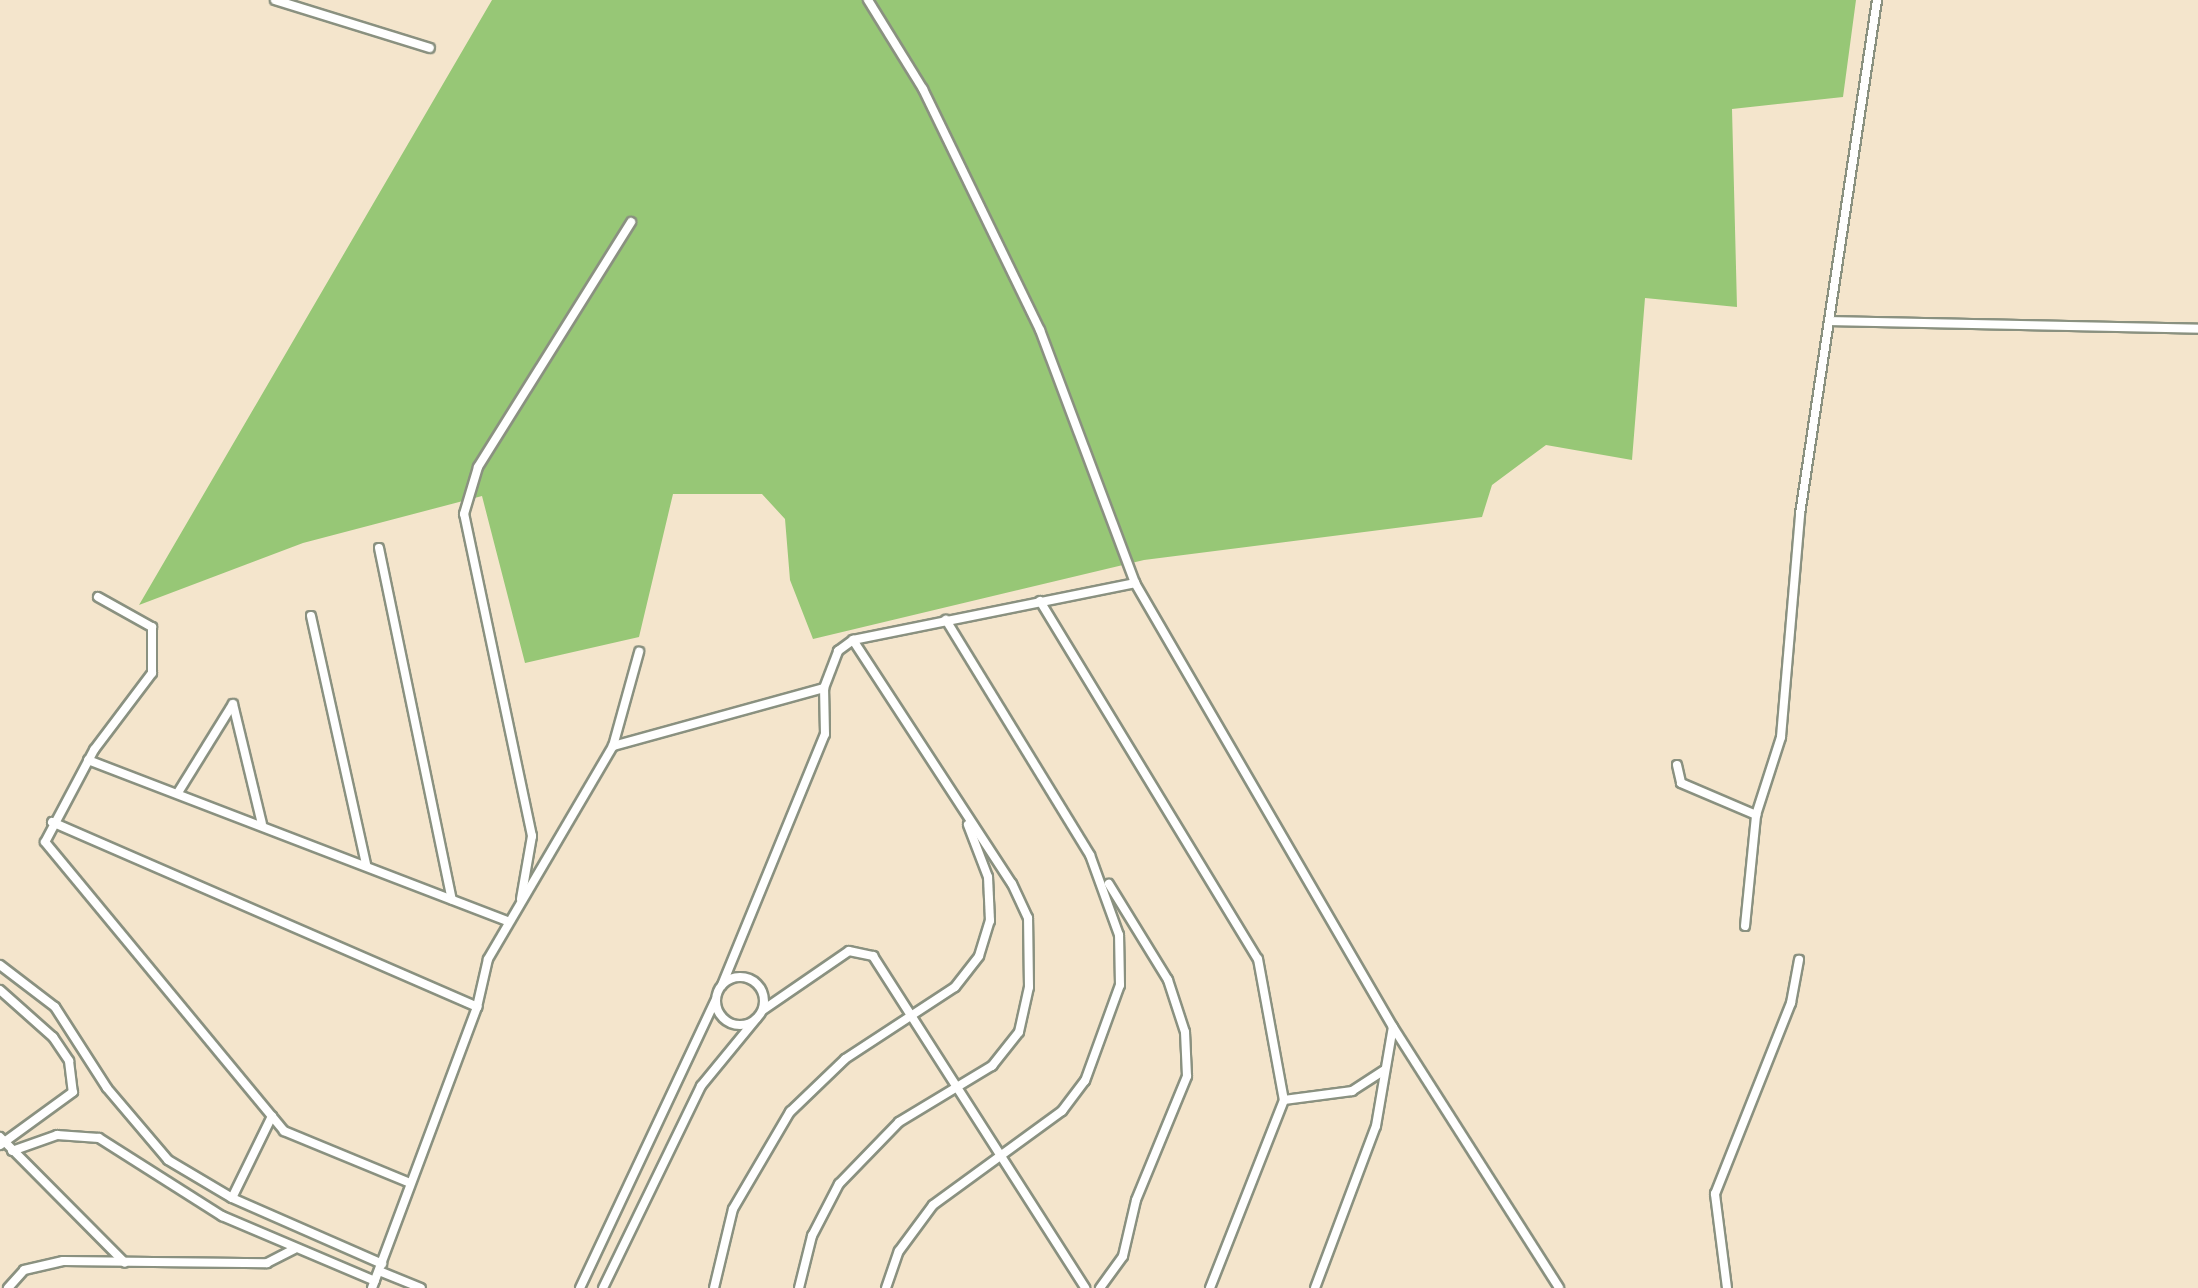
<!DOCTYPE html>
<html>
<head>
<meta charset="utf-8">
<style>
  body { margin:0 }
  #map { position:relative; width:2198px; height:1288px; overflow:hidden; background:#f4e5cc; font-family:"IM FELL English",serif }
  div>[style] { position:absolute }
  .green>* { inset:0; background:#97c776 }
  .roads { filter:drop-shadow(2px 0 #8a9180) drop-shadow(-2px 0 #8a9180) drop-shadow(0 2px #8a9180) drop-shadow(0 -2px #8a9180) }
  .street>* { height:8px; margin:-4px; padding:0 4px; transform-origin:4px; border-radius:4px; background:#fff }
  .street>.ring { margin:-4px; padding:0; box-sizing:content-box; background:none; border:8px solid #fff; border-radius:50% }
  span { translate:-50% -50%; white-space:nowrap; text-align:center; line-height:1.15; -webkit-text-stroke:8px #fdfcf7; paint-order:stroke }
</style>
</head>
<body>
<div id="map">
  <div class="green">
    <i style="clip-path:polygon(492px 0,1856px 0,1843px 97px,1732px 109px,1737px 307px,1645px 298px,1632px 460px,1546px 445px,1492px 485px,1482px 517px,1144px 560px,813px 639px,790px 580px,785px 519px,762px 494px,673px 494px,639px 637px,525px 663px,482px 496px,303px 543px,139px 605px)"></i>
  </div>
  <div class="roads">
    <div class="street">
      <i style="left:275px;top:0;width:162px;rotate:17.2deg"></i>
      <i style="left:868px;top:0;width:105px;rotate:58.3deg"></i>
      <i style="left:923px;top:89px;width:268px;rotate:64.1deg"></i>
      <i style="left:1040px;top:330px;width:270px;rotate:69.4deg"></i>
      <i style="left:1135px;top:583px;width:514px;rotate:59.84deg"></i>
      <i style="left:1393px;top:1027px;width:309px;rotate:57.5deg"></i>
      <i style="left:1831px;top:321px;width:367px;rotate:1.2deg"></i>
      <i style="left:379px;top:548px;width:359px;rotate:78.3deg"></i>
      <i style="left:98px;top:597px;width:62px;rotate:29.1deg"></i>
      <i style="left:152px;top:627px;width:46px;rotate:90deg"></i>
      <i style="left:152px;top:673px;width:96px;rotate:127deg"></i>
      <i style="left:94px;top:750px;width:104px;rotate:118deg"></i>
      <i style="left:45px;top:842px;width:375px;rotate:50.4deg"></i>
      <i style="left:284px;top:1131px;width:134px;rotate:22.4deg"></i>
      <i style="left:1040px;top:601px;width:419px;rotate:58.7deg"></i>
      <i style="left:1258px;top:959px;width:143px;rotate:79.6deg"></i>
      <i style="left:1284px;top:1100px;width:202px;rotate:111.5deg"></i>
      <i style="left:311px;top:616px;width:255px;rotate:77.5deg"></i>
      <i style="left:233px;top:704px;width:123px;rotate:76.4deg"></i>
      <i style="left:613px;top:746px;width:219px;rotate:-15.4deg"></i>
      <i style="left:88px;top:760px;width:449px;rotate:21deg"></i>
      <i style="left:1677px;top:765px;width:18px;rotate:77deg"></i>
      <i style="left:1681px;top:783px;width:82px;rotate:23.1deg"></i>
      <i style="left:179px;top:791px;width:102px;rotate:-58.2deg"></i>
      <i style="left:52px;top:822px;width:464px;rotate:23.5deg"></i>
      <i style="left:521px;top:899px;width:64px;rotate:-80.1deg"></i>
      <i style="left:532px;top:836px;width:329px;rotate:-101.9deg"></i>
      <i style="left:464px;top:514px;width:49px;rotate:-73.4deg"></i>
      <i style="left:478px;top:467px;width:289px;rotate:-58deg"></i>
      <i style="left:1745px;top:926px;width:112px;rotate:-84.3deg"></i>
      <i style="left:1756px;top:815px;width:82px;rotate:-72.2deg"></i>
      <i style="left:1781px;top:737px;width:224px;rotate:-85.1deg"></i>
      <i style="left:1800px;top:514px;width:520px;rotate:-81.48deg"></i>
      <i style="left:0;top:965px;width:69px;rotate:37.4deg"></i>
      <i style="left:55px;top:1007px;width:96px;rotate:57.3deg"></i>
      <i style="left:107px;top:1088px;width:94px;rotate:49.7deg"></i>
      <i style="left:168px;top:1160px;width:74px;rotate:30.7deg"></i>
      <i class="ring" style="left:716px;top:977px;width:40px;height:40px"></i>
      <i style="left:722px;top:985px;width:271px;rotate:-67.7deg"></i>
      <i style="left:825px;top:734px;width:46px;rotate:-91.2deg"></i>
      <i style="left:824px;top:688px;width:40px;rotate:-69deg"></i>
      <i style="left:838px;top:651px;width:19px;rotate:-36deg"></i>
      <i style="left:853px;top:640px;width:288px;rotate:-11.4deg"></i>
      <i style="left:0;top:990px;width:71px;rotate:41.6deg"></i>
      <i style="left:53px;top:1037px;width:29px;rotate:56deg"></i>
      <i style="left:69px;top:1061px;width:31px;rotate:83deg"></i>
      <i style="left:73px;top:1092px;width:90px;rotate:144deg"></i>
      <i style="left:763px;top:1010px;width:104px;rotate:-34.5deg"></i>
      <i style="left:849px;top:951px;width:25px;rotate:12deg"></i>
      <i style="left:873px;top:956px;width:394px;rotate:57.4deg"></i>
      <i style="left:1284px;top:1100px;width:69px;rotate:-7.5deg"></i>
      <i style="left:1352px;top:1091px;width:38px;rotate:-33deg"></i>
      <i style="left:272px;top:1116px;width:91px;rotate:116deg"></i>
      <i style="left:232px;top:1198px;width:164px;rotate:23.7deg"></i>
      <i style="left:0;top:1137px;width:177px;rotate:45.2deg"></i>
      <i style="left:12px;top:1151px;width:48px;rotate:-19.6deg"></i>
      <i style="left:57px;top:1135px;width:42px;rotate:4.1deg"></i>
      <i style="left:99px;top:1138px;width:146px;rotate:32.4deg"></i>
      <i style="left:222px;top:1216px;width:166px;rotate:23deg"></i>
      <i style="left:379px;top:1271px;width:45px;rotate:22deg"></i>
      <i style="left:8px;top:1288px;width:24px;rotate:-48deg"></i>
      <i style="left:24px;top:1270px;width:40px;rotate:-13deg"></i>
      <i style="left:63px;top:1261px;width:204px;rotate:0.6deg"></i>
      <i style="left:267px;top:1263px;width:31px;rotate:-27deg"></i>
      <i style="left:372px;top:1288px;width:300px;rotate:-69.5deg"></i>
      <i style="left:477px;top:1007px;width:49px;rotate:-77.1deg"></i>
      <i style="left:488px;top:959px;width:247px;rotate:-59.6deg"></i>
      <i style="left:613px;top:746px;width:98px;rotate:-74.5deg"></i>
      <i style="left:580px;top:1288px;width:319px;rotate:-64.8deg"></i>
      <i style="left:603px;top:1288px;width:225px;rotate:-64.1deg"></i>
      <i style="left:701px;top:1086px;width:87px;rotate:-50.6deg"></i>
      <i style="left:714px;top:1288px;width:81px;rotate:-76.5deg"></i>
      <i style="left:733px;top:1209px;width:113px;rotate:-59.6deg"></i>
      <i style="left:790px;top:1112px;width:76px;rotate:-43.9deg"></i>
      <i style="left:845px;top:1059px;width:131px;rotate:-33.2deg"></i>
      <i style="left:955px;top:987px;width:39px;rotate:-52deg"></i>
      <i style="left:979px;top:956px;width:37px;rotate:-73deg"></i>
      <i style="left:990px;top:921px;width:44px;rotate:-92.6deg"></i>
      <i style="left:988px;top:877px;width:56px;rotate:-111deg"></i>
      <i style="left:799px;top:1288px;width:54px;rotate:-76deg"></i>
      <i style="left:812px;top:1236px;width:59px;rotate:-62.6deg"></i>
      <i style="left:839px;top:1184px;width:86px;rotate:-45.9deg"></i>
      <i style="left:899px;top:1122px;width:109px;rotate:-31.1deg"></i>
      <i style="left:992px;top:1066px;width:43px;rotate:-51.5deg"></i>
      <i style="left:1019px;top:1032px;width:46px;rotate:-77.5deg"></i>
      <i style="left:1029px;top:987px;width:69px;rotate:-90.8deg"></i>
      <i style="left:1028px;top:918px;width:38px;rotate:-115deg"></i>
      <i style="left:1012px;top:884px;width:291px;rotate:-123.1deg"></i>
      <i style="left:886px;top:1288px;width:39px;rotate:-71deg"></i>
      <i style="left:899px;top:1251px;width:57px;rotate:-53.5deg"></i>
      <i style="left:933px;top:1205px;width:160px;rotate:-36.1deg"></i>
      <i style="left:1062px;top:1111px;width:38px;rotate:-53deg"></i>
      <i style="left:1085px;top:1081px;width:102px;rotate:-70deg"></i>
      <i style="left:1120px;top:985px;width:50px;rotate:-91.1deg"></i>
      <i style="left:1119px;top:935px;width:85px;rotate:-109.9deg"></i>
      <i style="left:1090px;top:855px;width:276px;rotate:-121.5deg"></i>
      <i style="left:1100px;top:1288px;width:39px;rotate:-54deg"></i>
      <i style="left:1123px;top:1256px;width:57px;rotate:-76.9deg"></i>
      <i style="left:1136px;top:1200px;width:134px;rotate:-67.6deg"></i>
      <i style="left:1187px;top:1076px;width:44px;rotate:-92.6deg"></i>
      <i style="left:1185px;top:1032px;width:55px;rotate:-108.1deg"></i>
      <i style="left:1168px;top:980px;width:113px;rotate:-121.6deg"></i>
      <i style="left:1315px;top:1288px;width:173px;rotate:-69.4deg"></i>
      <i style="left:1376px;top:1126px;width:100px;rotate:-80.3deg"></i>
      <i style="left:1727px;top:1288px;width:95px;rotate:-97.3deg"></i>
      <i style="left:1715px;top:1194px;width:206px;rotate:-68.3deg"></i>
      <i style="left:1791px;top:1003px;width:44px;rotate:-79.5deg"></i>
    </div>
  </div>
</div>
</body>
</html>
